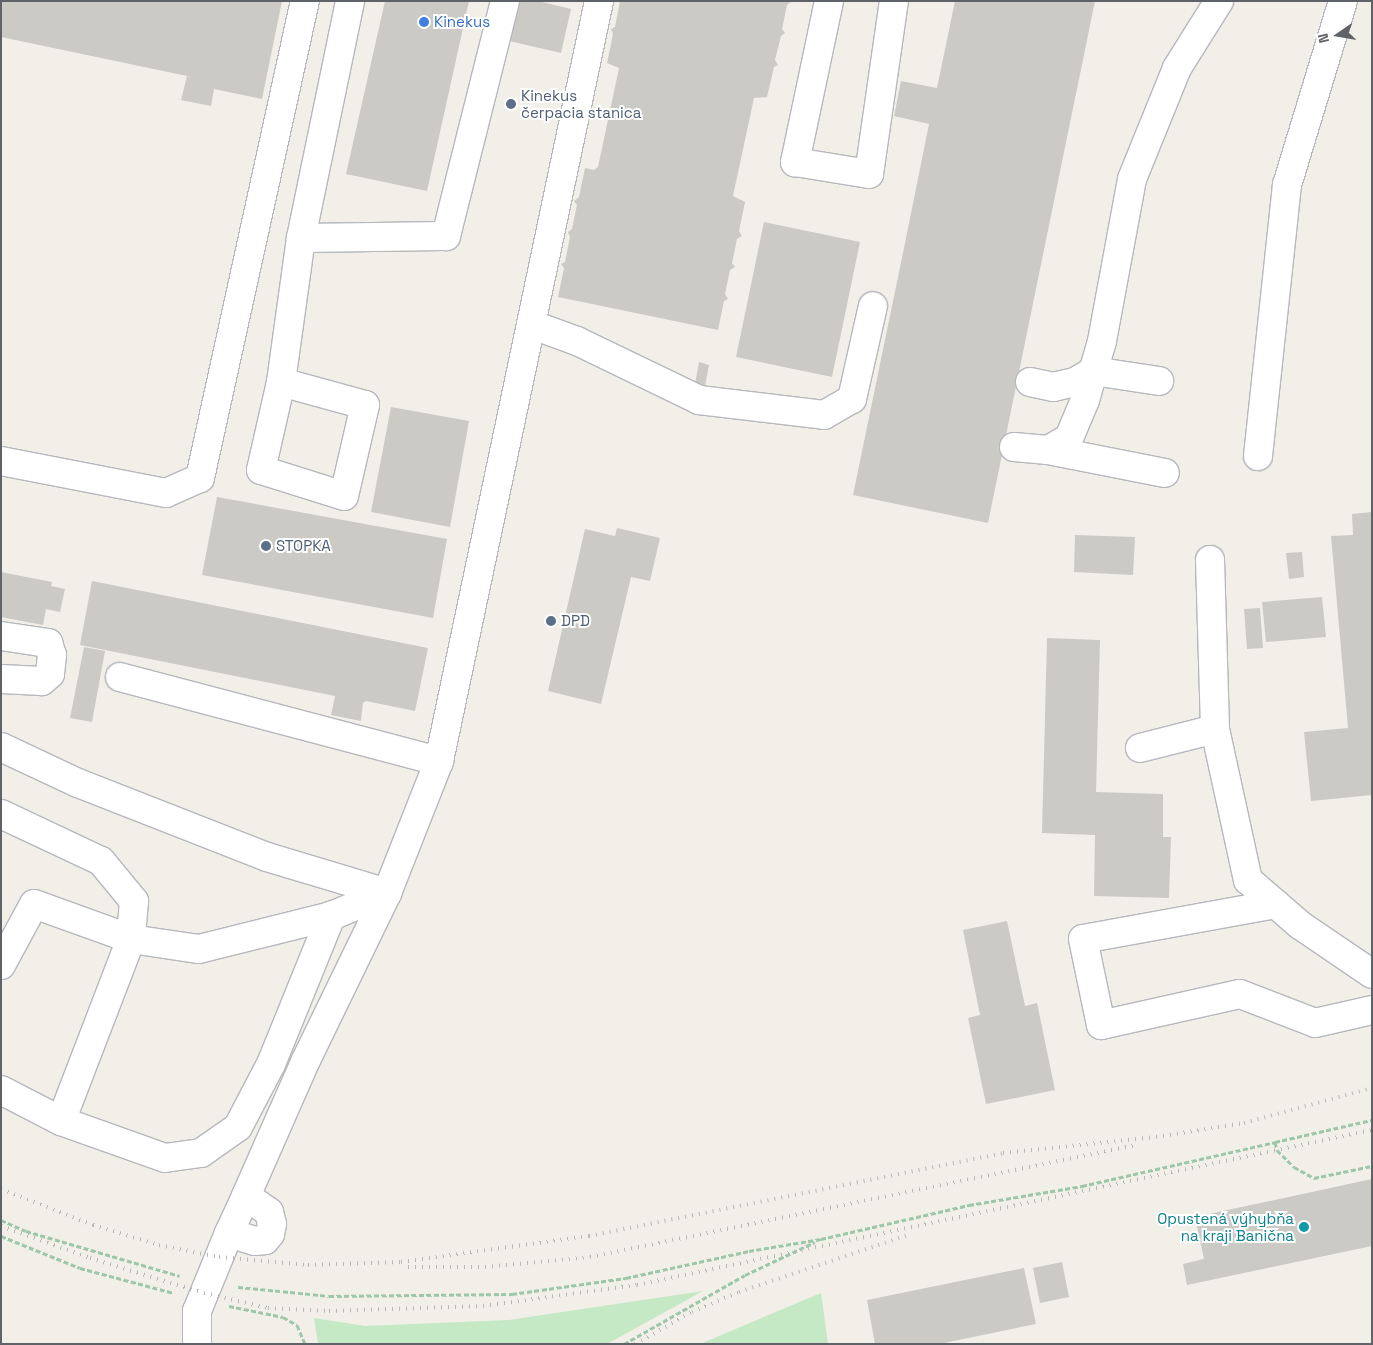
<!DOCTYPE html>
<html>
<head>
<meta charset="utf-8">
<style>
  body { margin:0 }
  #map { position:relative; width:1373px; height:1345px; overflow:hidden; background:#f1efe8; font-family:"Space Grotesk",sans-serif }
  div>[style] { position:absolute }
  .green>* { inset:0; background:#c5e8c5 }
  .building>* { inset:0; background:#cccac5 }
  .path>* { height:3px; margin-top:-1.5px; transform-origin:0; background:repeating-linear-gradient(90deg,#9cc7a9 0 5px,transparent 0 7.5px) }
  .roads { filter:drop-shadow(1px 0 #b5b8bc) drop-shadow(-1px 0 #b5b8bc) drop-shadow(0 1px #b5b8bc) drop-shadow(0 -1px #b5b8bc) }
  .minor>* { height:28px; margin:-14px; padding:0 14px; transform-origin:14px; border-radius:14px; background:#fff }
  .rail>* { height:4px; margin-top:-2px; transform-origin:0; background:repeating-linear-gradient(90deg,#b6b7b8 0 1px,transparent 0 7px) }
  .dots>* { width:14px; height:14px; translate:-50% -50%; box-sizing:border-box; border:2px solid #fff; border-radius:50% }
  span { translate:-50% -50%; white-space:nowrap; text-align:center; line-height:1.15; -webkit-text-stroke:4px #fff; paint-order:stroke }
  .shop-label { font-size:15px; color:#366cbe }
  .left { translate:0 -50%; text-align:left }
  .service-label { font-size:15px; color:#4e5e75 }
  .culture-label { font-size:15px; color:#0d838f }
  .right { translate:-100% -50%; text-align:right }
  .frame { position:absolute; inset:0; border:2px solid #5f6368; pointer-events:none }
  .north { position:absolute; left:1313px; top:10px; width:50px; height:50px; -webkit-text-stroke:4px #fff; paint-order:stroke; rotate:257deg; font-size:14px; font-weight:700; line-height:20px; text-align:center; color:#5f6368 }
  .north::after { content:''; display:block; margin:auto; width:18px; height:22px; background:#5f6368; clip-path:polygon(50% 0,100% 100%,50% 72%,0 100%) }
</style>
</head>
<body>
<div id="map">
  <div class="green">
    <i style="clip-path:polygon(703px 1291px,607px 1344px,318px 1344px,314px 1318px,365px 1326px,509px 1320px)"></i>
    <i style="clip-path:polygon(821px 1293px,828px 1344px,700px 1344px)"></i>
  </div>
  <div class="building">
    <i style="clip-path:polygon(1px 1px,282px 1px,262px 99px,214px 89px,211px 106px,181px 100px,187px 76px,1px 37px)"></i>
    <i style="clip-path:polygon(385px 1px,469px 1px,427px 191px,346px 174px)"></i>
    <i style="clip-path:polygon(509px 1px,538px 1px,571px 9px,561px 53px,500px 39px)"></i>
    <i style="clip-path:polygon(620px 1px,792px 1px,787px 5px,782px 29px,785px 33px,781px 36px,775px 60px,778px 65px,774px 67px,767px 97px,754px 98px,733px 196px,745px 202px,739px 231px,742px 236px,737px 239px,732px 263px,735px 267px,730px 270px,725px 294px,728px 299px,724px 301px,718px 330px,558px 297px,564px 268px,561px 264px,565px 262px,570px 237px,568px 232px,572px 229px,577px 205px,574px 201px,579px 197px,585px 168px,594px 170px,598px 167px,619px 68px,607px 63px,613px 34px,611px 29px,615px 27px)"></i>
    <i style="clip-path:polygon(955px 1px,1095px 1px,988px 523px,853px 495px,905px 243px,941px 250px,905px 243px,929px 124px,894px 116px,901px 81px,937px 88px)"></i>
    <i style="clip-path:polygon(764px 222px,860px 242px,832px 377px,736px 357px)"></i>
    <i style="clip-path:polygon(699px 362px,709px 365px,705px 386px,695px 384px)"></i>
    <i style="clip-path:polygon(391px 407px,469px 421px,450px 527px,371px 512px)"></i>
    <i style="clip-path:polygon(217px 497px,447px 539px,433px 618px,202px 575px)"></i>
    <i style="clip-path:polygon(1372px 512px,1372px 795px,1311px 801px,1304px 732px,1348px 728px,1331px 536px,1353px 535px,1352px 514px)"></i>
    <i style="clip-path:polygon(617px 528px,660px 538px,650px 581px,631px 577px,601px 704px,548px 691px,585px 529px,615px 536px)"></i>
    <i style="clip-path:polygon(1075px 535px,1135px 537px,1133px 575px,1074px 572px)"></i>
    <i style="clip-path:polygon(1302px 552px,1304px 577px,1289px 579px,1286px 553px)"></i>
    <i style="clip-path:polygon(1px 572px,52px 582px,51px 586px,65px 589px,60px 612px,46px 609px,43px 625px,1px 617px)"></i>
    <i style="clip-path:polygon(92px 581px,428px 648px,415px 711px,366px 701px,363px 703px,361px 721px,331px 715px,335px 696px,80px 645px)"></i>
    <i style="clip-path:polygon(1322px 597px,1326px 637px,1266px 642px,1262px 602px)"></i>
    <i style="clip-path:polygon(1260px 608px,1263px 648px,1247px 649px,1244px 609px)"></i>
    <i style="clip-path:polygon(1047px 638px,1100px 640px,1096px 792px,1163px 794px,1163px 837px,1171px 837px,1169px 898px,1094px 896px,1095px 835px,1042px 833px)"></i>
    <i style="clip-path:polygon(84px 647px,105px 651px,92px 722px,70px 718px)"></i>
    <i style="clip-path:polygon(1007px 921px,1025px 1006px,1037px 1003px,1055px 1090px,986px 1104px,968px 1018px,980px 1015px,963px 930px)"></i>
    <i style="clip-path:polygon(1372px 1179px,1372px 1246px,1187px 1285px,1183px 1264px,1204px 1259px,1195px 1217px)"></i>
    <i style="clip-path:polygon(1062px 1262px,1069px 1297px,1040px 1303px,1033px 1268px)"></i>
    <i style="clip-path:polygon(1024px 1268px,1036px 1324px,939px 1344px,875px 1344px,867px 1300px)"></i>
  </div>
  <div class="path">
    <i style="left:1275px;top:1142px;width:99px;rotate:-12.8deg"></i>
    <i style="left:1px;top:1220px;width:27px;rotate:24deg"></i>
    <i style="left:26px;top:1231px;width:160px;rotate:16.3deg"></i>
    <i style="left:1px;top:1236px;width:85px;rotate:22.1deg"></i>
    <i style="left:80px;top:1268px;width:97px;rotate:14.9deg"></i>
    <i style="left:238px;top:1287px;width:91px;rotate:5.6deg"></i>
    <i style="left:329px;top:1296px;width:183px;rotate:-0.6deg"></i>
    <i style="left:512px;top:1294px;width:115px;rotate:-8deg"></i>
    <i style="left:626px;top:1278px;width:126px;rotate:-12.4deg"></i>
    <i style="left:749px;top:1251px;width:73px;rotate:-9.5deg"></i>
    <i style="left:821px;top:1239px;width:152px;rotate:-12.9deg"></i>
    <i style="left:969px;top:1205px;width:115px;rotate:-9.5deg"></i>
    <i style="left:1082px;top:1186px;width:198px;rotate:-12.8deg"></i>
    <i style="left:1275px;top:1142px;width:8px;rotate:76deg"></i>
    <i style="left:1277px;top:1150px;width:24px;rotate:45deg"></i>
    <i style="left:1294px;top:1167px;width:23px;rotate:29deg"></i>
    <i style="left:1314px;top:1178px;width:59px;rotate:-11.7deg"></i>
    <i style="left:229px;top:1306px;width:55px;rotate:11.5deg"></i>
    <i style="left:283px;top:1317px;width:16px;rotate:30deg"></i>
    <i style="left:297px;top:1325px;width:21px;rotate:67deg"></i>
    <i style="left:624px;top:1344px;width:139px;rotate:-29.7deg"></i>
    <i style="left:745px;top:1275px;width:77px;rotate:-25.2deg"></i>
  </div>
  <div class="roads">
    <div class="minor">
      <i style="left:829px;top:1px;width:165px;rotate:101.9deg"></i>
      <i style="left:795px;top:162px;width:75px;rotate:9.2deg"></i>
      <i style="left:869px;top:174px;width:175px;rotate:-81.8deg"></i>
      <i style="left:301px;top:238px;width:242px;rotate:-78.3deg"></i>
      <i style="left:533px;top:325px;width:47px;rotate:20deg"></i>
      <i style="left:577px;top:341px;width:136px;rotate:25.8deg"></i>
      <i style="left:699px;top:400px;width:126px;rotate:6.8deg"></i>
      <i style="left:824px;top:415px;width:32px;rotate:-30deg"></i>
      <i style="left:852px;top:399px;width:95px;rotate:-77.3deg"></i>
      <i style="left:281px;top:382px;width:87px;rotate:15.3deg"></i>
      <i style="left:365px;top:405px;width:93px;rotate:103deg"></i>
      <i style="left:344px;top:496px;width:87px;rotate:-162.6deg"></i>
      <i style="left:261px;top:470px;width:90px;rotate:-77.2deg"></i>
      <i style="left:281px;top:382px;width:145px;rotate:-82.1deg"></i>
      <i style="left:301px;top:238px;width:145px;rotate:-0.8deg"></i>
      <i style="left:446px;top:236px;width:242px;rotate:-75.9deg"></i>
      <i style="left:1030px;top:382px;width:24px;rotate:12deg"></i>
      <i style="left:1053px;top:387px;width:23px;rotate:-13deg"></i>
      <i style="left:1075px;top:382px;width:21px;rotate:-31deg"></i>
      <i style="left:1093px;top:371px;width:67px;rotate:8.6deg"></i>
      <i style="left:1014px;top:447px;width:34px;rotate:5deg"></i>
      <i style="left:1048px;top:450px;width:24px;rotate:-30deg"></i>
      <i style="left:1069px;top:438px;width:41px;rotate:-67.2deg"></i>
      <i style="left:1085px;top:400px;width:61px;rotate:-73.9deg"></i>
      <i style="left:1102px;top:341px;width:165px;rotate:-79.5deg"></i>
      <i style="left:1132px;top:179px;width:120px;rotate:-67.9deg"></i>
      <i style="left:1177px;top:68px;width:79px;rotate:-57.9deg"></i>
      <i style="left:1048px;top:450px;width:119px;rotate:11.1deg"></i>
      <i style="left:1258px;top:456px;width:273px;rotate:-83.9deg"></i>
      <i style="left:1287px;top:185px;width:192px;rotate:-73.1deg"></i>
      <i style="left:1px;top:461px;width:168px;rotate:11deg"></i>
      <i style="left:166px;top:493px;width:37px;rotate:-24deg"></i>
      <i style="left:200px;top:478px;width:488px;rotate:-77.6deg"></i>
      <i style="left:1210px;top:560px;width:169px;rotate:88.3deg"></i>
      <i style="left:1px;top:636px;width:48px;rotate:8.5deg"></i>
      <i style="left:48px;top:643px;width:13px;rotate:72deg"></i>
      <i style="left:52px;top:655px;width:19px;rotate:96deg"></i>
      <i style="left:50px;top:674px;width:11px;rotate:139deg"></i>
      <i style="left:42px;top:681px;width:41px;rotate:-177.2deg"></i>
      <i style="left:120px;top:677px;width:330px;rotate:14.8deg"></i>
      <i style="left:439px;top:761px;width:777px;rotate:-78.11deg"></i>
      <i style="left:1px;top:747px;width:85px;rotate:25.1deg"></i>
      <i style="left:78px;top:783px;width:203px;rotate:21.4deg"></i>
      <i style="left:267px;top:857px;width:125px;rotate:16.7deg"></i>
      <i style="left:1140px;top:748px;width:77px;rotate:-14.2deg"></i>
      <i style="left:1215px;top:729px;width:155px;rotate:77.7deg"></i>
      <i style="left:1248px;top:880px;width:69px;rotate:40.9deg"></i>
      <i style="left:1300px;top:925px;width:87px;rotate:34.2deg"></i>
      <i style="left:1px;top:814px;width:110px;rotate:25.2deg"></i>
      <i style="left:101px;top:861px;width:52px;rotate:50.5deg"></i>
      <i style="left:134px;top:901px;width:38px;rotate:95deg"></i>
      <i style="left:131px;top:939px;width:195px;rotate:111deg"></i>
      <i style="left:1276px;top:904px;width:196px;rotate:169.7deg"></i>
      <i style="left:1083px;top:939px;width:88px;rotate:78.2deg"></i>
      <i style="left:1101px;top:1025px;width:142px;rotate:-12.6deg"></i>
      <i style="left:1240px;top:994px;width:80px;rotate:21.1deg"></i>
      <i style="left:1315px;top:1023px;width:58px;rotate:-12.8deg"></i>
      <i style="left:1px;top:965px;width:69px;rotate:-61.6deg"></i>
      <i style="left:34px;top:904px;width:103px;rotate:19.8deg"></i>
      <i style="left:131px;top:939px;width:69px;rotate:8.4deg"></i>
      <i style="left:199px;top:949px;width:136px;rotate:-14deg"></i>
      <i style="left:331px;top:916px;width:61px;rotate:-22.3deg"></i>
      <i style="left:1px;top:1090px;width:68px;rotate:27.3deg"></i>
      <i style="left:61px;top:1121px;width:110px;rotate:19.6deg"></i>
      <i style="left:165px;top:1158px;width:36px;rotate:-8deg"></i>
      <i style="left:201px;top:1153px;width:45px;rotate:-35.1deg"></i>
      <i style="left:238px;top:1127px;width:71px;rotate:-62.4deg"></i>
      <i style="left:271px;top:1064px;width:160px;rotate:-67.9deg"></i>
      <i style="left:246px;top:1196px;width:28px;rotate:35deg"></i>
      <i style="left:269px;top:1212px;width:12px;rotate:76deg"></i>
      <i style="left:272px;top:1224px;width:10px;rotate:101deg"></i>
      <i style="left:270px;top:1234px;width:8px;rotate:130deg"></i>
      <i style="left:265px;top:1240px;width:10px;rotate:174deg"></i>
      <i style="left:255px;top:1241px;width:27px;rotate:-163deg"></i>
      <i style="left:229px;top:1233px;width:41px;rotate:-65.3deg"></i>
      <i style="left:246px;top:1196px;width:149px;rotate:-66.2deg"></i>
      <i style="left:306px;top:1060px;width:186px;rotate:-64.1deg"></i>
      <i style="left:387px;top:893px;width:142px;rotate:-68.5deg"></i>
      <i style="left:197px;top:1344px;width:33px;rotate:-90deg"></i>
      <i style="left:197px;top:1311px;width:84px;rotate:-67.7deg"></i>
    </div>
  </div>
  <div class="rail">
    <i style="left:1px;top:1189px;width:99px;rotate:21.4deg"></i>
    <i style="left:93px;top:1225px;width:69px;rotate:16.9deg"></i>
    <i style="left:159px;top:1245px;width:61px;rotate:11.3deg"></i>
    <i style="left:219px;top:1257px;width:89px;rotate:5.1deg"></i>
    <i style="left:308px;top:1265px;width:93px;rotate:-1.8deg"></i>
    <i style="left:401px;top:1262px;width:190px;rotate:-7.9deg"></i>
    <i style="left:589px;top:1236px;width:422px;rotate:-11.3deg"></i>
    <i style="left:1003px;top:1153px;width:154px;rotate:-6deg"></i>
    <i style="left:1156px;top:1137px;width:89px;rotate:-9deg"></i>
    <i style="left:1244px;top:1123px;width:133px;rotate:-15.3deg"></i>
    <i style="left:1px;top:1226px;width:95px;rotate:19.8deg"></i>
    <i style="left:90px;top:1258px;width:119px;rotate:17.1deg"></i>
    <i style="left:204px;top:1293px;width:66px;rotate:13.2deg"></i>
    <i style="left:268px;top:1308px;width:61px;rotate:2.8deg"></i>
    <i style="left:329px;top:1311px;width:154px;rotate:-1.9deg"></i>
    <i style="left:483px;top:1306px;width:155px;rotate:-7.8deg"></i>
    <i style="left:637px;top:1285px;width:751px;rotate:-11.91deg"></i>
    <i style="left:408px;top:1267px;width:77px"></i>
    <i style="left:485px;top:1267px;width:105px;rotate:-5.4deg"></i>
    <i style="left:590px;top:1257px;width:557px;rotate:-11.59deg"></i>
    <i style="left:635px;top:1344px;width:65px;rotate:-29.3deg"></i>
    <i style="left:692px;top:1312px;width:51px;rotate:-23.1deg"></i>
    <i style="left:739px;top:1292px;width:178px;rotate:-18.6deg"></i>
  </div>
  <div class="dots">
    <i style="left:424px;top:22px;background:#3f7fe0"></i>
    <i style="left:511px;top:104px;background:#5c6f8a"></i>
    <i style="left:266px;top:546px;background:#5c6f8a"></i>
    <i style="left:551px;top:621px;background:#5c6f8a"></i>
    <i style="left:1304px;top:1227px;background:#0f9aa8"></i>
  </div>
  <div class="shop-label">
    <span class="left" style="left:434px;top:22px">Kinekus</span>
  </div>
  <div class="service-label">
    <span class="left" style="left:521px;top:104px">Kinekus<br>čerpacia stanica</span>
    <span class="left" style="left:276px;top:546px">STOPKA</span>
    <span class="left" style="left:561px;top:621px">DPD</span>
  </div>
  <div class="culture-label">
    <span class="right" style="left:1294px;top:1227px">Opustená výhybňa<br>na kraji Banična</span>
  </div>
  <div class="frame"></div>
  <div class="north">N</div>
</div>
</body>
</html>
